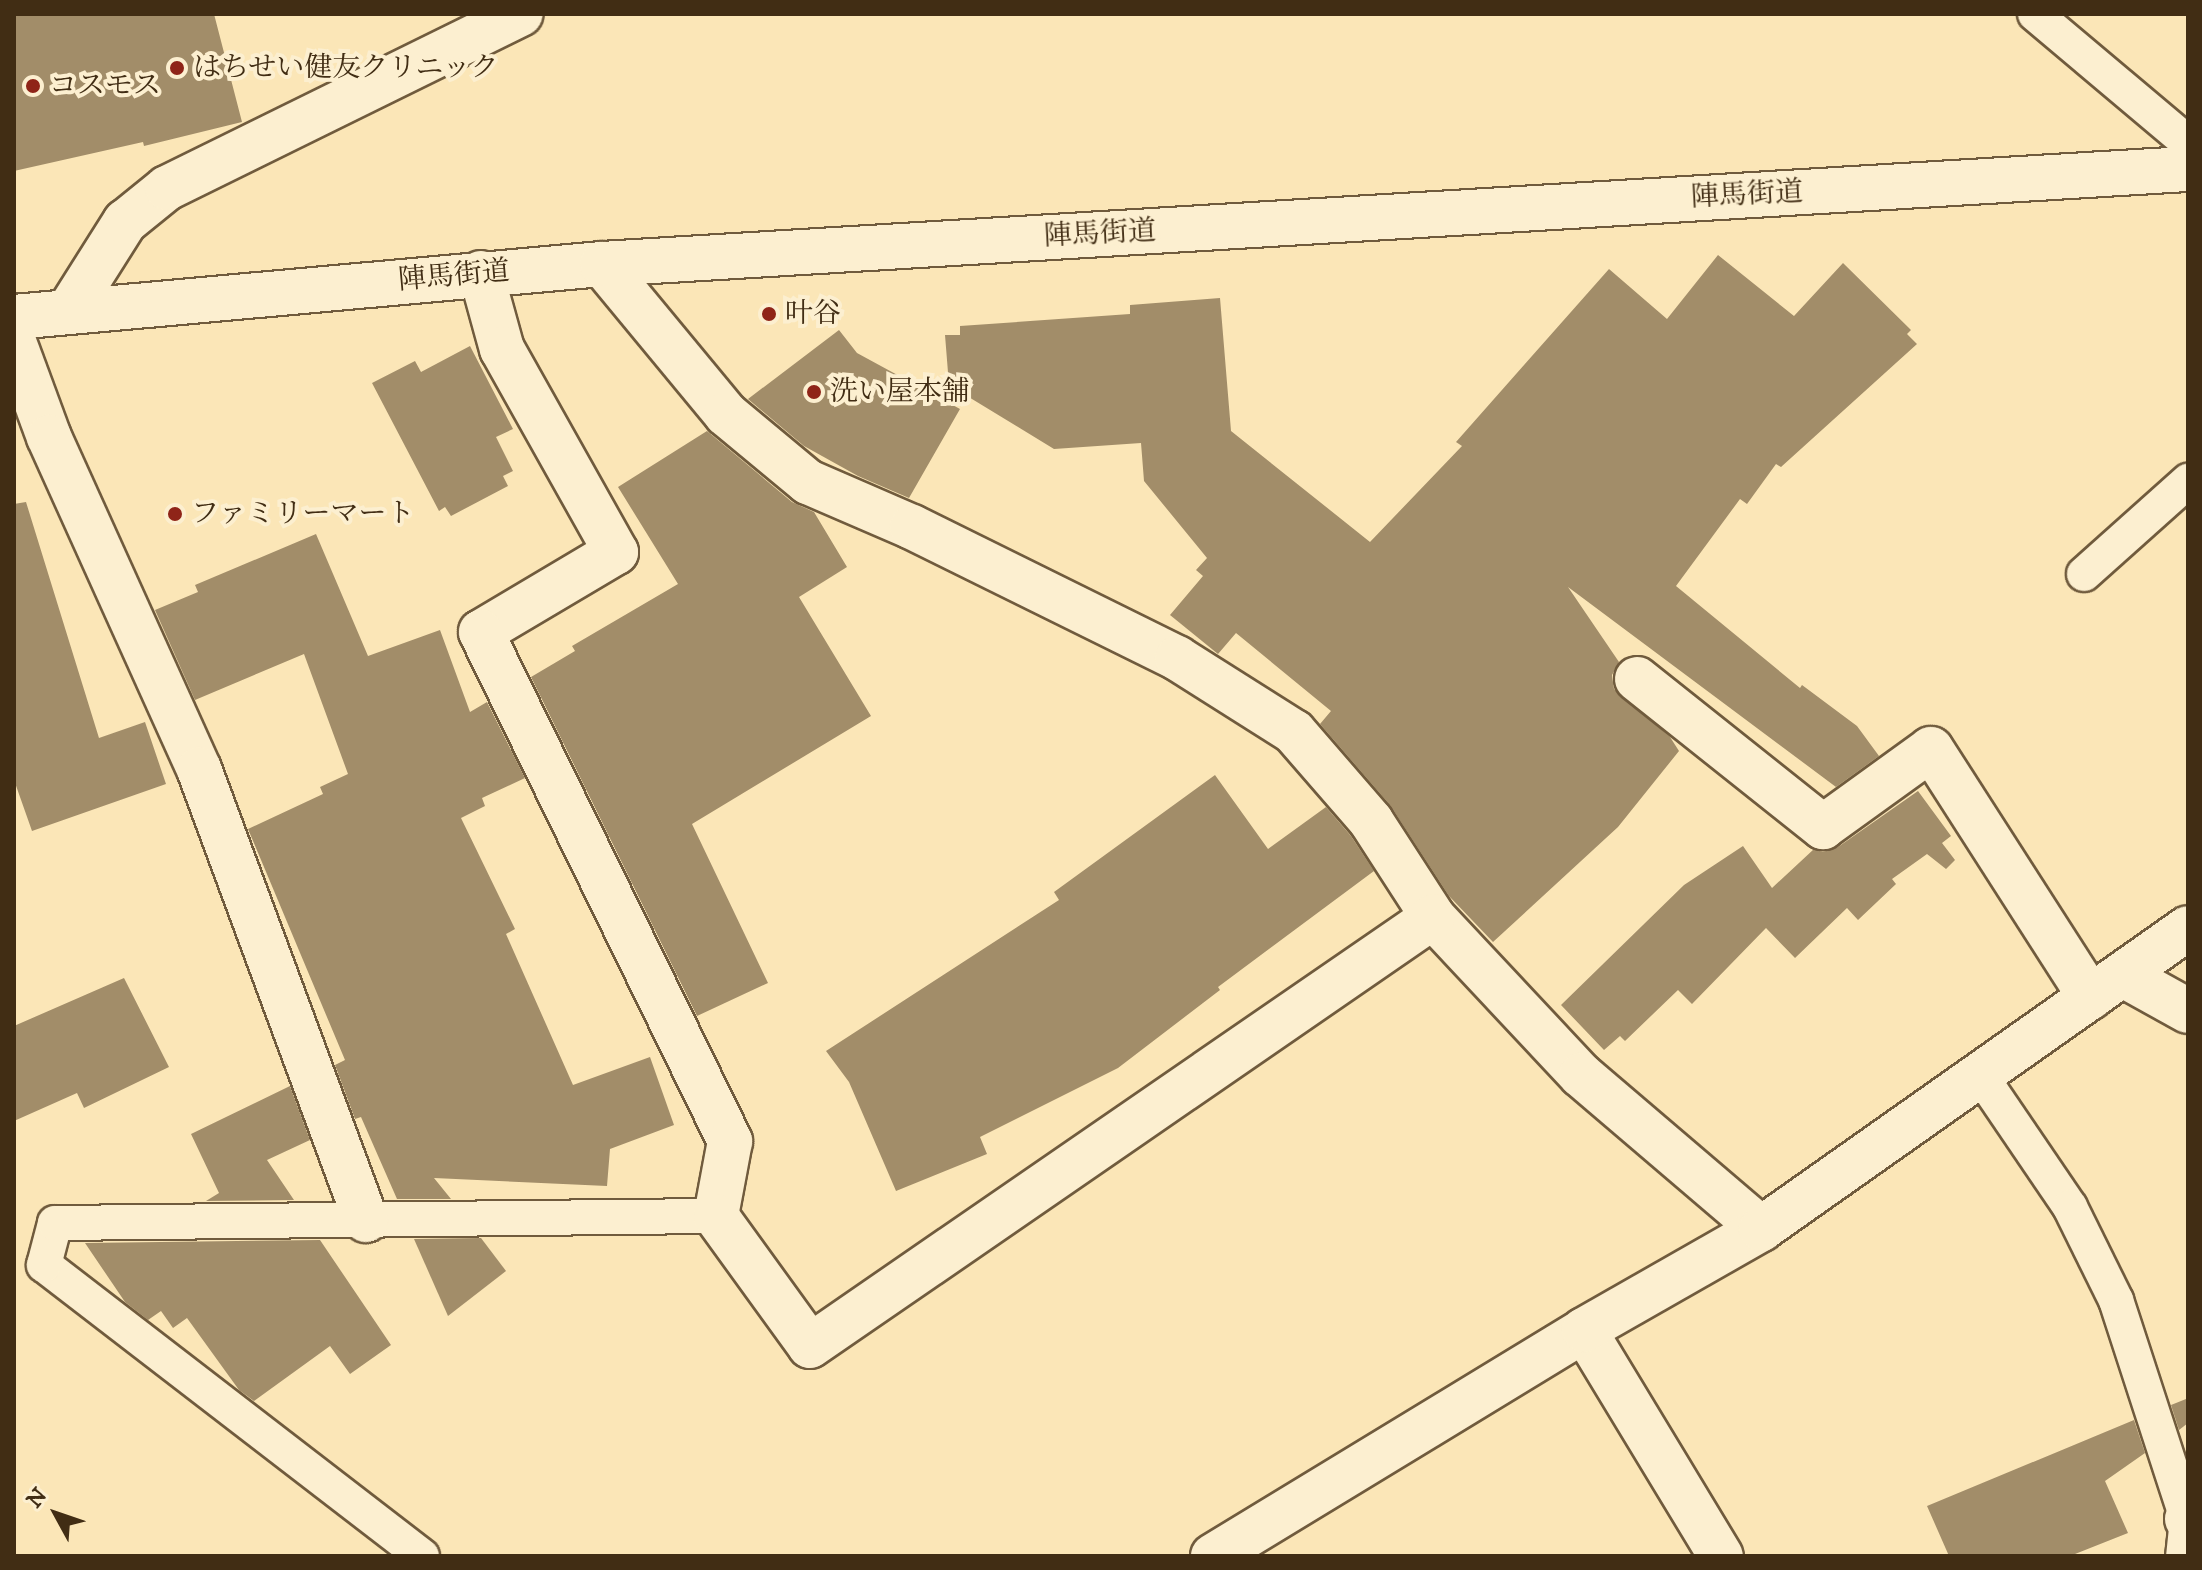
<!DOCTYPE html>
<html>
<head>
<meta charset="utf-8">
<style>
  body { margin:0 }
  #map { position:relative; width:2202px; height:1570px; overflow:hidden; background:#fbe6b7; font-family:"IM FELL DW Pica","Noto Serif JP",serif }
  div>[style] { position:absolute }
  .building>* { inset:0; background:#a28d69 }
  .roads { filter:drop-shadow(2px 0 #705b3d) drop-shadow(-2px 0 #705b3d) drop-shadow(0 2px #705b3d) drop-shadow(0 -2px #705b3d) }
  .service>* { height:34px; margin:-17px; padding:0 17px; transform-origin:17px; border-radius:17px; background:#fcefd0 }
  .minor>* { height:44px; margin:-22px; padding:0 22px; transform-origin:22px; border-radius:22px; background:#fcefd0 }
  .secondary>* { height:44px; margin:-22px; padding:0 22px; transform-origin:22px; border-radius:22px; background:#fcefd0 }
  .dots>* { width:22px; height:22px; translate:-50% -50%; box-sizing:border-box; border:4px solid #fcefd0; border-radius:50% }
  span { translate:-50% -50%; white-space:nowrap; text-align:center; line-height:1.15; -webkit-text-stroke:8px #fcefd0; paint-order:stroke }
  .poi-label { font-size:28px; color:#412d14 }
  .left { translate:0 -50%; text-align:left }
  .street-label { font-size:28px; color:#412d14 }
  .frame { position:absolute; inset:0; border:16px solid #412d14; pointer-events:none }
  .north { position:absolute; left:16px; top:1474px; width:80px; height:80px; -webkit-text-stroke:6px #fcefd0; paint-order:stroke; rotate:310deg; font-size:22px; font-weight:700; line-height:32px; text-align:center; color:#412d14 }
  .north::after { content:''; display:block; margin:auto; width:28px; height:36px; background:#412d14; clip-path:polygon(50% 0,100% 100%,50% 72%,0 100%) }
</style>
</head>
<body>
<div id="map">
  <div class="building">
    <i style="clip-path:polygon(14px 14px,214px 14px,242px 122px,144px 146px,143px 142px,14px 171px)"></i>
    <i style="clip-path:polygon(1718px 255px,1794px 316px,1843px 263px,1911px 330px,1907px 334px,1917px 344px,1781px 467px,1776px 464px,1747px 504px,1740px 499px,1676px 586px,1800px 688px,1802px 685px,1857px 726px,1879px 756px,1836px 787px,1568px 587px,1619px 662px,1612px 675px,1614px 689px,1670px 737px,1679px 751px,1618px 827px,1493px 942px,1449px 896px,1390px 805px,1320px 724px,1331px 711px,1236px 633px,1218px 654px,1170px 615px,1203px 576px,1196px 570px,1207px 558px,1144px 481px,1141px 443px,1054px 449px,949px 385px,945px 335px,960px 335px,960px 326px,1130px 314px,1130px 305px,1220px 298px,1231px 431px,1370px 542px,1462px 446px,1456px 442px,1609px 269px,1667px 319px)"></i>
    <i style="clip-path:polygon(839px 330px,857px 353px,960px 409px,909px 498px,858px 476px,804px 446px,748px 399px)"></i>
    <i style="clip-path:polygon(470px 346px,513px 429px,496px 437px,513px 471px,503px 476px,508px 486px,451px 516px,445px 507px,439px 511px,372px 383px,415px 361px,421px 372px)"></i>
    <i style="clip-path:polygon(707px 431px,792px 502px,814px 512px,847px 567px,799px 597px,871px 716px,692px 824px,768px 983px,697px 1016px,531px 677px,575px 651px,572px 646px,678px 584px,618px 487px)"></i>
    <i style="clip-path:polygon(26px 502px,99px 738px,145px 722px,166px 784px,32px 831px,14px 780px,14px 504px)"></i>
    <i style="clip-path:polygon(316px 534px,368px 656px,440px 630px,470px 712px,487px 702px,525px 778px,482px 798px,485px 806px,461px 818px,515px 929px,506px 934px,573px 1085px,650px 1057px,674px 1125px,610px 1149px,607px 1186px,434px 1178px,451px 1199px,397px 1199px,361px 1117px,355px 1119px,335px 1065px,345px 1060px,248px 829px,323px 794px,320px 787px,348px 774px,304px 654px,195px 700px,155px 610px,198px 592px,195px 585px)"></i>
    <i style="clip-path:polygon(1215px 775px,1268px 849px,1326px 807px,1351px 836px,1374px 871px,1218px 987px,1220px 990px,1118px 1068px,980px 1137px,987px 1154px,896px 1191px,849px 1082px,826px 1051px,1059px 900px,1054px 892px)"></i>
    <i style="clip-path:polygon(1918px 791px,1951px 836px,1942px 843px,1955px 860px,1946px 869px,1927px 854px,1892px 879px,1896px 884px,1858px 920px,1847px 908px,1795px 958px,1766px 928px,1692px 1004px,1678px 990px,1625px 1041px,1620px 1036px,1604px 1050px,1561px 1005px,1684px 885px,1743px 846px,1772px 888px,1814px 849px,1823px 852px,1838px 847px)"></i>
    <i style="clip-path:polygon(124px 978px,169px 1067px,84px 1108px,77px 1093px,14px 1121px,14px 1026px)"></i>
    <i style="clip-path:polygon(290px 1086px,310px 1140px,267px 1160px,294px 1200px,206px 1201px,219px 1193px,191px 1134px)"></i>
    <i style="clip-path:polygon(481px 1238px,506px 1271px,448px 1316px,414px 1239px)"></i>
    <i style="clip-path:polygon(320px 1240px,391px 1345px,350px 1374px,330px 1346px,254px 1401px,239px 1390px,187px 1318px,173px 1328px,161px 1311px,148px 1320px,125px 1302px,85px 1243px)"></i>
    <i style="clip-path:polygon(2186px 1399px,2188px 1423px,2179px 1430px,2171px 1405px)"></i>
    <i style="clip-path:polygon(2134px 1420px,2145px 1453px,2105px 1481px,2128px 1533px,2070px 1556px,1949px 1556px,1927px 1506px)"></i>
  </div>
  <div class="roads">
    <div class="service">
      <i style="left:2035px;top:14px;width:200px;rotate:40.1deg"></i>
      <i style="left:2084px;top:574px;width:140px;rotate:-41.8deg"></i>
      <i style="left:1981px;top:1076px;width:158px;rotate:55.8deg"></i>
      <i style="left:2070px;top:1207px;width:104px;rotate:63.7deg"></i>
      <i style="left:2116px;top:1300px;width:230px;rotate:72deg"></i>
      <i style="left:2187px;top:1519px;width:37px;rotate:96deg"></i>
      <i style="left:422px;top:1556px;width:477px;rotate:-142.4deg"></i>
      <i style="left:44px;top:1265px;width:43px;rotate:-75.3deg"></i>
      <i style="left:55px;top:1223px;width:661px;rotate:-0.61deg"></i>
    </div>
    <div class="minor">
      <i style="left:602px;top:264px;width:195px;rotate:50.4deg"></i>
      <i style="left:726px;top:414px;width:107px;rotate:39.7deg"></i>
      <i style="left:808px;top:482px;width:113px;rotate:23.4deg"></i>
      <i style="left:912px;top:527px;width:296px;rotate:26.3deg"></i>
      <i style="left:1177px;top:658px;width:138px;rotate:32.3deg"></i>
      <i style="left:1294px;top:732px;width:118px;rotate:49.1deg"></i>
      <i style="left:1371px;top:821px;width:114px;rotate:57.1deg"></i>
      <i style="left:1433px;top:917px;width:216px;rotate:46.9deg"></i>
      <i style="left:1581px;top:1075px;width:237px;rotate:40.5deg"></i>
      <i style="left:481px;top:273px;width:79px;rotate:74.6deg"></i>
      <i style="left:502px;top:349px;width:233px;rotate:60.7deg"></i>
      <i style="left:616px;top:552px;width:157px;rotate:149.3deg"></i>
      <i style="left:481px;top:632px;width:567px;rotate:63.93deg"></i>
      <i style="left:730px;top:1141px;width:76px;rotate:100.6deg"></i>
      <i style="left:716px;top:1216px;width:160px;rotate:54.1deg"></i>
      <i style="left:810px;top:1346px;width:756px;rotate:-34.55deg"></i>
      <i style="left:68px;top:312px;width:107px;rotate:-57.7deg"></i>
      <i style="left:125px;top:222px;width:54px;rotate:-39deg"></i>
      <i style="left:167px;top:188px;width:394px;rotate:-26.2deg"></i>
      <i style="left:14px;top:342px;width:101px;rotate:69.8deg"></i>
      <i style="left:49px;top:437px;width:364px;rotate:65.7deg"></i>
      <i style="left:199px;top:769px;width:481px;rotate:69.7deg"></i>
      <i style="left:1637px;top:679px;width:238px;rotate:38.5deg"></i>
      <i style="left:1823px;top:827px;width:133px;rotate:-35.8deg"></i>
      <i style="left:1931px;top:749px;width:295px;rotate:57.3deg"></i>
      <i style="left:2123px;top:975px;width:74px;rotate:29deg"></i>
      <i style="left:1584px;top:1330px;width:264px;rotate:58.8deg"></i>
      <i style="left:2187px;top:1519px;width:1px;rotate:45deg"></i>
      <i style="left:1213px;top:1556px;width:434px;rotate:-31.3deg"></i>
      <i style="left:1584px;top:1330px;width:204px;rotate:-29.7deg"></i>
      <i style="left:1761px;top:1229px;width:522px;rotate:-35.18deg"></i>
    </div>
    <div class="secondary">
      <i style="left:14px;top:317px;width:590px;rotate:-5.15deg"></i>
      <i style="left:602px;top:264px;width:1589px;rotate:-3.43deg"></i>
    </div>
  </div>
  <div class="dots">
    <i style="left:177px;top:68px;background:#8f2418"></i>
    <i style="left:33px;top:86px;background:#8f2418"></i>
    <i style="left:769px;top:314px;background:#8f2418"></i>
    <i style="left:814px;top:392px;background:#8f2418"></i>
    <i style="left:175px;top:514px;background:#8f2418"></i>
  </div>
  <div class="poi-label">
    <span class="left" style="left:193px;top:68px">はちせい健友クリニック</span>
    <span class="left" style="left:49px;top:86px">コスモス</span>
    <span class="left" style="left:785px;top:314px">叶谷</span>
    <span class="left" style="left:830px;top:392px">洗い屋本舗</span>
    <span class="left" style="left:191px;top:514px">ファミリーマート</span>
  </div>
  <div class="street-label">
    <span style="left:1747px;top:195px;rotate:-3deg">陣馬街道</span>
    <span style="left:1100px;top:234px;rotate:-3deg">陣馬街道</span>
    <span style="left:454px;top:276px;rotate:-5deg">陣馬街道</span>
  </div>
  <div class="frame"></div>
  <div class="north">N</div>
</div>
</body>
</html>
